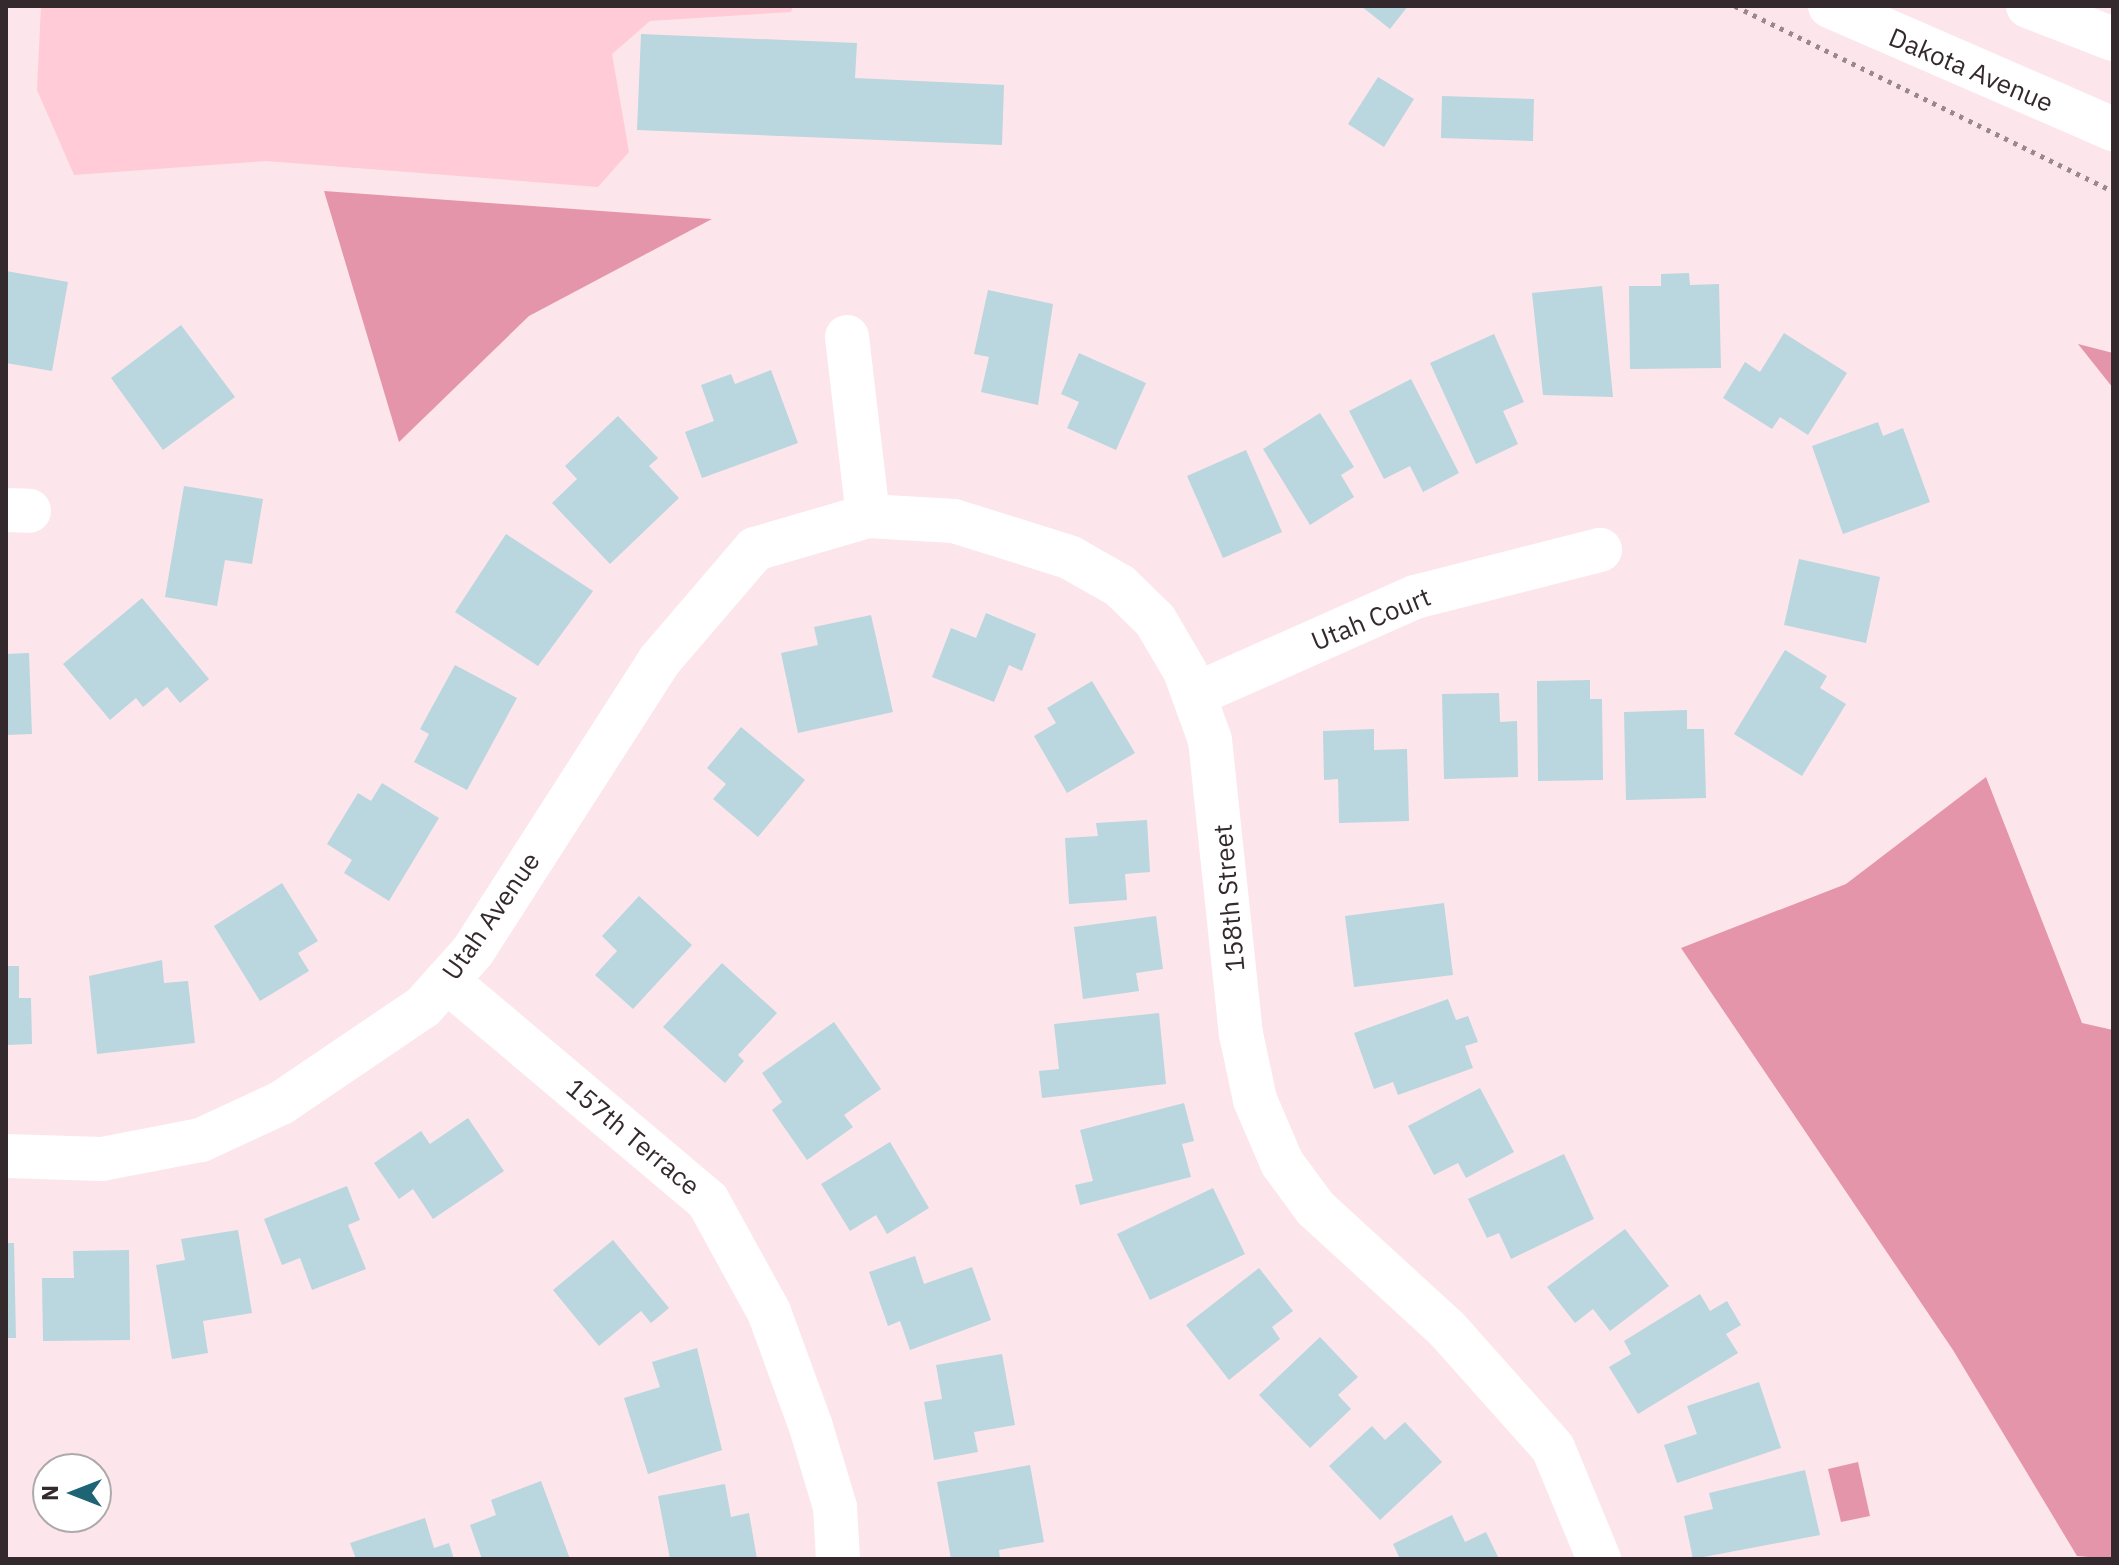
<!DOCTYPE html>
<html>
<head>
<meta charset="utf-8">
<style>
  body { margin:0 }
  #map { position:relative; width:2119px; height:1565px; overflow:hidden; background:#fce6eb; font-family:"IBM Plex Sans",sans-serif }
  div>[style] { position:absolute }
  .green>* { inset:0; background:#ffcbd7 }
  .water>* { inset:0; background:#e595aa }
  .building>* { inset:0; background:#bad6de }
  .path>* { height:5px; margin-top:-2.5px; transform-origin:0; background:repeating-linear-gradient(90deg,#99888c 0 4px,transparent 0 10px) }
  .street>* { height:44px; margin:-22px; padding:0 22px; transform-origin:22px; border-radius:22px; background:#fff }
  .secondary>* { height:44px; margin:-22px; padding:0 22px; transform-origin:22px; border-radius:22px; background:#fff }
  span { translate:-50% -50%; white-space:nowrap; text-align:center; line-height:1.15; -webkit-text-stroke:6px #fff; paint-order:stroke }
  .street-label { font-size:26px; color:#34292c }
  .frame { position:absolute; inset:0; border:8px solid #34292c; pointer-events:none }
  .north { position:absolute; left:32px; top:1453px; width:80px; height:80px; box-sizing:border-box; background:#fff; border:2px solid #aea9ab; border-radius:50%; rotate:270deg; font-size:22px; font-weight:700; line-height:32px; text-align:center; color:#34292c }
  .north::after { content:''; display:block; margin:auto; width:28px; height:36px; background:#1e6474; clip-path:polygon(50% 0,100% 100%,50% 72%,0 100%) }
</style>
</head>
<body>
<div id="map">
  <div class="green">
    <i style="clip-path:polygon(41px 6px,793px 6px,791px 12px,650px 21px,612px 54px,629px 152px,598px 187px,266px 161px,74px 175px,37px 90px)"></i>
  </div>
  <div class="water">
    <i style="clip-path:polygon(324px 191px,712px 219px,529px 316px,399px 442px)"></i>
    <i style="clip-path:polygon(2078px 344px,2113px 353px,2113px 388px)"></i>
    <i style="clip-path:polygon(1986px 777px,2082px 1023px,2113px 1030px,2113px 1559px,2077px 1556px,1953px 1350px,1681px 948px,1846px 884px)"></i>
    <i style="clip-path:polygon(1858px 1462px,1870px 1516px,1841px 1522px,1828px 1469px)"></i>
  </div>
  <div class="building">
    <i style="clip-path:polygon(1361px 6px,1408px 6px,1390px 29px)"></i>
    <i style="clip-path:polygon(641px 34px,857px 43px,855px 78px,1004px 85px,1002px 145px,637px 130px)"></i>
    <i style="clip-path:polygon(1378px 77px,1414px 99px,1384px 147px,1348px 124px)"></i>
    <i style="clip-path:polygon(1442px 96px,1534px 99px,1533px 141px,1441px 138px)"></i>
    <i style="clip-path:polygon(6px 271px,68px 282px,52px 371px,6px 363px)"></i>
    <i style="clip-path:polygon(1689px 273px,1690px 285px,1719px 284px,1721px 368px,1630px 369px,1629px 286px,1661px 286px,1661px 274px)"></i>
    <i style="clip-path:polygon(1602px 286px,1613px 397px,1543px 395px,1532px 293px)"></i>
    <i style="clip-path:polygon(988px 290px,1053px 304px,1038px 405px,981px 392px,989px 357px,974px 354px)"></i>
    <i style="clip-path:polygon(181px 325px,235px 397px,163px 450px,111px 378px)"></i>
    <i style="clip-path:polygon(1784px 333px,1847px 373px,1808px 435px,1780px 417px,1772px 429px,1723px 398px,1745px 362px,1760px 372px)"></i>
    <i style="clip-path:polygon(1494px 334px,1524px 402px,1503px 411px,1518px 444px,1476px 464px,1430px 363px)"></i>
    <i style="clip-path:polygon(1079px 353px,1146px 383px,1116px 450px,1067px 428px,1079px 402px,1061px 394px)"></i>
    <i style="clip-path:polygon(771px 370px,798px 443px,702px 478px,685px 432px,714px 421px,701px 385px,731px 374px,735px 384px)"></i>
    <i style="clip-path:polygon(1411px 379px,1459px 473px,1423px 492px,1410px 466px,1384px 479px,1349px 411px)"></i>
    <i style="clip-path:polygon(1320px 413px,1354px 467px,1341px 475px,1354px 497px,1310px 525px,1263px 449px)"></i>
    <i style="clip-path:polygon(618px 416px,658px 458px,649px 466px,679px 498px,610px 564px,552px 503px,577px 479px,565px 466px)"></i>
    <i style="clip-path:polygon(1878px 422px,1883px 436px,1903px 428px,1930px 502px,1843px 534px,1812px 446px)"></i>
    <i style="clip-path:polygon(1246px 450px,1282px 532px,1223px 558px,1187px 476px)"></i>
    <i style="clip-path:polygon(184px 486px,263px 499px,252px 564px,225px 560px,217px 606px,165px 597px)"></i>
    <i style="clip-path:polygon(506px 534px,593px 591px,538px 666px,455px 612px)"></i>
    <i style="clip-path:polygon(1799px 559px,1880px 577px,1866px 643px,1784px 625px)"></i>
    <i style="clip-path:polygon(142px 598px,209px 679px,180px 703px,167px 687px,143px 707px,136px 698px,110px 720px,63px 664px)"></i>
    <i style="clip-path:polygon(986px 613px,1036px 634px,1022px 671px,1009px 665px,994px 702px,932px 677px,951px 628px,976px 638px)"></i>
    <i style="clip-path:polygon(871px 615px,893px 712px,798px 733px,781px 653px,818px 645px,814px 627px)"></i>
    <i style="clip-path:polygon(1785px 650px,1827px 676px,1820px 688px,1846px 704px,1802px 776px,1734px 734px)"></i>
    <i style="clip-path:polygon(29px 653px,32px 734px,6px 735px,6px 654px)"></i>
    <i style="clip-path:polygon(455px 665px,517px 698px,467px 790px,414px 762px,429px 734px,420px 729px)"></i>
    <i style="clip-path:polygon(1590px 680px,1590px 699px,1602px 699px,1603px 780px,1538px 781px,1537px 681px)"></i>
    <i style="clip-path:polygon(1092px 681px,1135px 753px,1067px 793px,1034px 736px,1056px 723px,1047px 708px)"></i>
    <i style="clip-path:polygon(1499px 693px,1500px 722px,1517px 721px,1518px 777px,1444px 779px,1442px 694px)"></i>
    <i style="clip-path:polygon(1687px 710px,1687px 729px,1704px 729px,1706px 798px,1626px 800px,1624px 712px)"></i>
    <i style="clip-path:polygon(741px 727px,805px 780px,758px 837px,713px 799px,726px 784px,707px 768px)"></i>
    <i style="clip-path:polygon(1374px 729px,1374px 750px,1407px 749px,1409px 821px,1339px 823px,1338px 779px,1324px 780px,1323px 731px)"></i>
    <i style="clip-path:polygon(382px 783px,439px 818px,389px 901px,344px 873px,352px 860px,327px 844px,358px 793px,371px 801px)"></i>
    <i style="clip-path:polygon(1147px 820px,1150px 872px,1125px 874px,1127px 900px,1069px 904px,1065px 838px,1098px 836px,1096px 823px)"></i>
    <i style="clip-path:polygon(282px 883px,318px 941px,298px 953px,309px 971px,260px 1001px,214px 926px)"></i>
    <i style="clip-path:polygon(639px 896px,692px 945px,633px 1009px,595px 975px,617px 951px,602px 936px)"></i>
    <i style="clip-path:polygon(1444px 903px,1453px 975px,1354px 987px,1345px 916px)"></i>
    <i style="clip-path:polygon(1156px 916px,1163px 969px,1136px 973px,1139px 991px,1083px 999px,1074px 927px)"></i>
    <i style="clip-path:polygon(162px 960px,164px 983px,188px 981px,195px 1043px,97px 1054px,89px 976px)"></i>
    <i style="clip-path:polygon(722px 963px,777px 1013px,738px 1055px,744px 1061px,725px 1083px,663px 1027px)"></i>
    <i style="clip-path:polygon(6px 966px,19px 966px,19px 998px,31px 998px,32px 1044px,6px 1045px)"></i>
    <i style="clip-path:polygon(1448px 999px,1456px 1020px,1468px 1016px,1478px 1042px,1465px 1046px,1473px 1068px,1398px 1095px,1393px 1082px,1374px 1089px,1354px 1033px)"></i>
    <i style="clip-path:polygon(1159px 1013px,1166px 1084px,1042px 1098px,1039px 1071px,1059px 1069px,1054px 1024px)"></i>
    <i style="clip-path:polygon(834px 1022px,881px 1089px,844px 1115px,853px 1127px,807px 1160px,772px 1110px,782px 1102px,762px 1073px)"></i>
    <i style="clip-path:polygon(1480px 1088px,1514px 1152px,1466px 1178px,1458px 1163px,1434px 1175px,1408px 1126px)"></i>
    <i style="clip-path:polygon(1184px 1103px,1194px 1141px,1182px 1144px,1191px 1177px,1080px 1205px,1075px 1185px,1093px 1181px,1080px 1130px)"></i>
    <i style="clip-path:polygon(468px 1118px,504px 1171px,433px 1219px,413px 1189px,399px 1199px,374px 1163px,421px 1131px,430px 1144px)"></i>
    <i style="clip-path:polygon(890px 1142px,929px 1208px,887px 1234px,876px 1215px,850px 1231px,821px 1184px)"></i>
    <i style="clip-path:polygon(1564px 1154px,1594px 1219px,1511px 1259px,1499px 1233px,1487px 1238px,1468px 1199px)"></i>
    <i style="clip-path:polygon(347px 1186px,360px 1220px,348px 1225px,366px 1269px,312px 1290px,300px 1258px,282px 1265px,264px 1219px)"></i>
    <i style="clip-path:polygon(1213px 1188px,1245px 1254px,1150px 1300px,1117px 1234px)"></i>
    <i style="clip-path:polygon(1625px 1229px,1669px 1286px,1610px 1331px,1593px 1309px,1575px 1323px,1547px 1287px)"></i>
    <i style="clip-path:polygon(238px 1230px,252px 1313px,203px 1321px,208px 1353px,172px 1359px,156px 1265px,185px 1260px,181px 1239px)"></i>
    <i style="clip-path:polygon(613px 1240px,669px 1308px,651px 1323px,641px 1311px,599px 1346px,553px 1290px)"></i>
    <i style="clip-path:polygon(6px 1243px,14px 1243px,16px 1338px,6px 1338px)"></i>
    <i style="clip-path:polygon(129px 1250px,130px 1340px,43px 1341px,42px 1278px,74px 1278px,73px 1251px)"></i>
    <i style="clip-path:polygon(915px 1256px,924px 1284px,972px 1267px,991px 1320px,910px 1350px,900px 1321px,888px 1326px,869px 1272px)"></i>
    <i style="clip-path:polygon(1259px 1268px,1293px 1311px,1272px 1327px,1280px 1339px,1229px 1380px,1186px 1325px)"></i>
    <i style="clip-path:polygon(1700px 1294px,1710px 1311px,1727px 1301px,1741px 1325px,1726px 1334px,1738px 1353px,1638px 1414px,1609px 1367px,1631px 1354px,1624px 1341px)"></i>
    <i style="clip-path:polygon(1320px 1337px,1358px 1377px,1338px 1395px,1351px 1409px,1310px 1448px,1259px 1395px)"></i>
    <i style="clip-path:polygon(697px 1348px,722px 1450px,648px 1474px,624px 1398px,660px 1387px,652px 1362px)"></i>
    <i style="clip-path:polygon(1002px 1354px,1015px 1425px,974px 1432px,978px 1452px,934px 1460px,924px 1402px,942px 1399px,936px 1365px)"></i>
    <i style="clip-path:polygon(1759px 1382px,1781px 1448px,1677px 1483px,1664px 1445px,1697px 1434px,1687px 1406px)"></i>
    <i style="clip-path:polygon(1405px 1422px,1442px 1462px,1380px 1520px,1329px 1466px,1372px 1426px,1385px 1440px)"></i>
    <i style="clip-path:polygon(1030px 1465px,1044px 1542px,999px 1550px,1000px 1559px,951px 1559px,937px 1482px)"></i>
    <i style="clip-path:polygon(1805px 1470px,1820px 1535px,1693px 1559px,1684px 1516px,1713px 1509px,1709px 1493px)"></i>
    <i style="clip-path:polygon(541px 1481px,570px 1559px,482px 1559px,470px 1525px,496px 1515px,491px 1500px)"></i>
    <i style="clip-path:polygon(725px 1484px,731px 1517px,749px 1513px,757px 1559px,670px 1559px,658px 1496px)"></i>
    <i style="clip-path:polygon(1452px 1515px,1465px 1542px,1486px 1532px,1499px 1559px,1400px 1559px,1393px 1544px)"></i>
    <i style="clip-path:polygon(425px 1518px,434px 1548px,449px 1543px,454px 1559px,356px 1559px,350px 1543px)"></i>
  </div>
  <div class="path">
    <i style="left:1735px;top:6px;width:421px;rotate:26.1deg"></i>
  </div>
  <div class="street">
    <i style="left:847px;top:337px;width:180px;rotate:83.3deg"></i>
    <i style="left:6px;top:510px;width:23px;rotate:2deg"></i>
    <i style="left:1194px;top:695px;width:242px;rotate:-23.9deg"></i>
    <i style="left:1415px;top:597px;width:191px;rotate:-14.3deg"></i>
    <i style="left:447px;top:981px;width:341px;rotate:40.1deg"></i>
    <i style="left:708px;top:1201px;width:127px;rotate:61.2deg"></i>
    <i style="left:769px;top:1312px;width:122px;rotate:69.9deg"></i>
    <i style="left:811px;top:1427px;width:84px;rotate:73.3deg"></i>
    <i style="left:835px;top:1507px;width:52px;rotate:86.7deg"></i>
    <i style="left:6px;top:1156px;width:96px;rotate:1.8deg"></i>
    <i style="left:102px;top:1159px;width:101px;rotate:-10.9deg"></i>
    <i style="left:201px;top:1140px;width:88px;rotate:-24.8deg"></i>
    <i style="left:281px;top:1103px;width:171px;rotate:-34.1deg"></i>
    <i style="left:423px;top:1007px;width:75px;rotate:-48.2deg"></i>
    <i style="left:473px;top:951px;width:345px;rotate:-57.3deg"></i>
    <i style="left:659px;top:661px;width:148px;rotate:-49.4deg"></i>
    <i style="left:755px;top:549px;width:118px;rotate:-16.3deg"></i>
    <i style="left:868px;top:516px;width:86px;rotate:3.3deg"></i>
    <i style="left:954px;top:521px;width:121px;rotate:17.4deg"></i>
    <i style="left:1069px;top:557px;width:59px;rotate:29.6deg"></i>
    <i style="left:1120px;top:586px;width:49px;rotate:44.2deg"></i>
    <i style="left:1155px;top:620px;width:59px;rotate:59.5deg"></i>
    <i style="left:1185px;top:671px;width:73px;rotate:70.1deg"></i>
    <i style="left:1210px;top:740px;width:296px;rotate:84deg"></i>
    <i style="left:1241px;top:1034px;width:67px;rotate:78deg"></i>
    <i style="left:1255px;top:1100px;width:69px;rotate:66.8deg"></i>
    <i style="left:1282px;top:1163px;width:56px;rotate:53.7deg"></i>
    <i style="left:1315px;top:1208px;width:179px;rotate:42.5deg"></i>
    <i style="left:1447px;top:1329px;width:159px;rotate:48.3deg"></i>
    <i style="left:1553px;top:1448px;width:120px;rotate:67.5deg"></i>
  </div>
  <div class="secondary">
    <i style="left:1830px;top:6px;width:309px;rotate:23.5deg"></i>
    <i style="left:2028px;top:6px;width:91px;rotate:21.2deg"></i>
  </div>
  <div class="street-label">
    <span style="left:1971px;top:70px;rotate:23deg">Dakota Avenue</span>
    <span style="left:1371px;top:619px;rotate:-22deg">Utah Court</span>
    <span style="left:1229px;top:898px;rotate:-95deg">158th Street</span>
    <span style="left:491px;top:916px;rotate:-55deg">Utah Avenue</span>
    <span style="left:633px;top:1137px;rotate:40deg">157th Terrace</span>
  </div>
  <div class="frame"></div>
  <div class="north">N</div>
</div>
</body>
</html>
